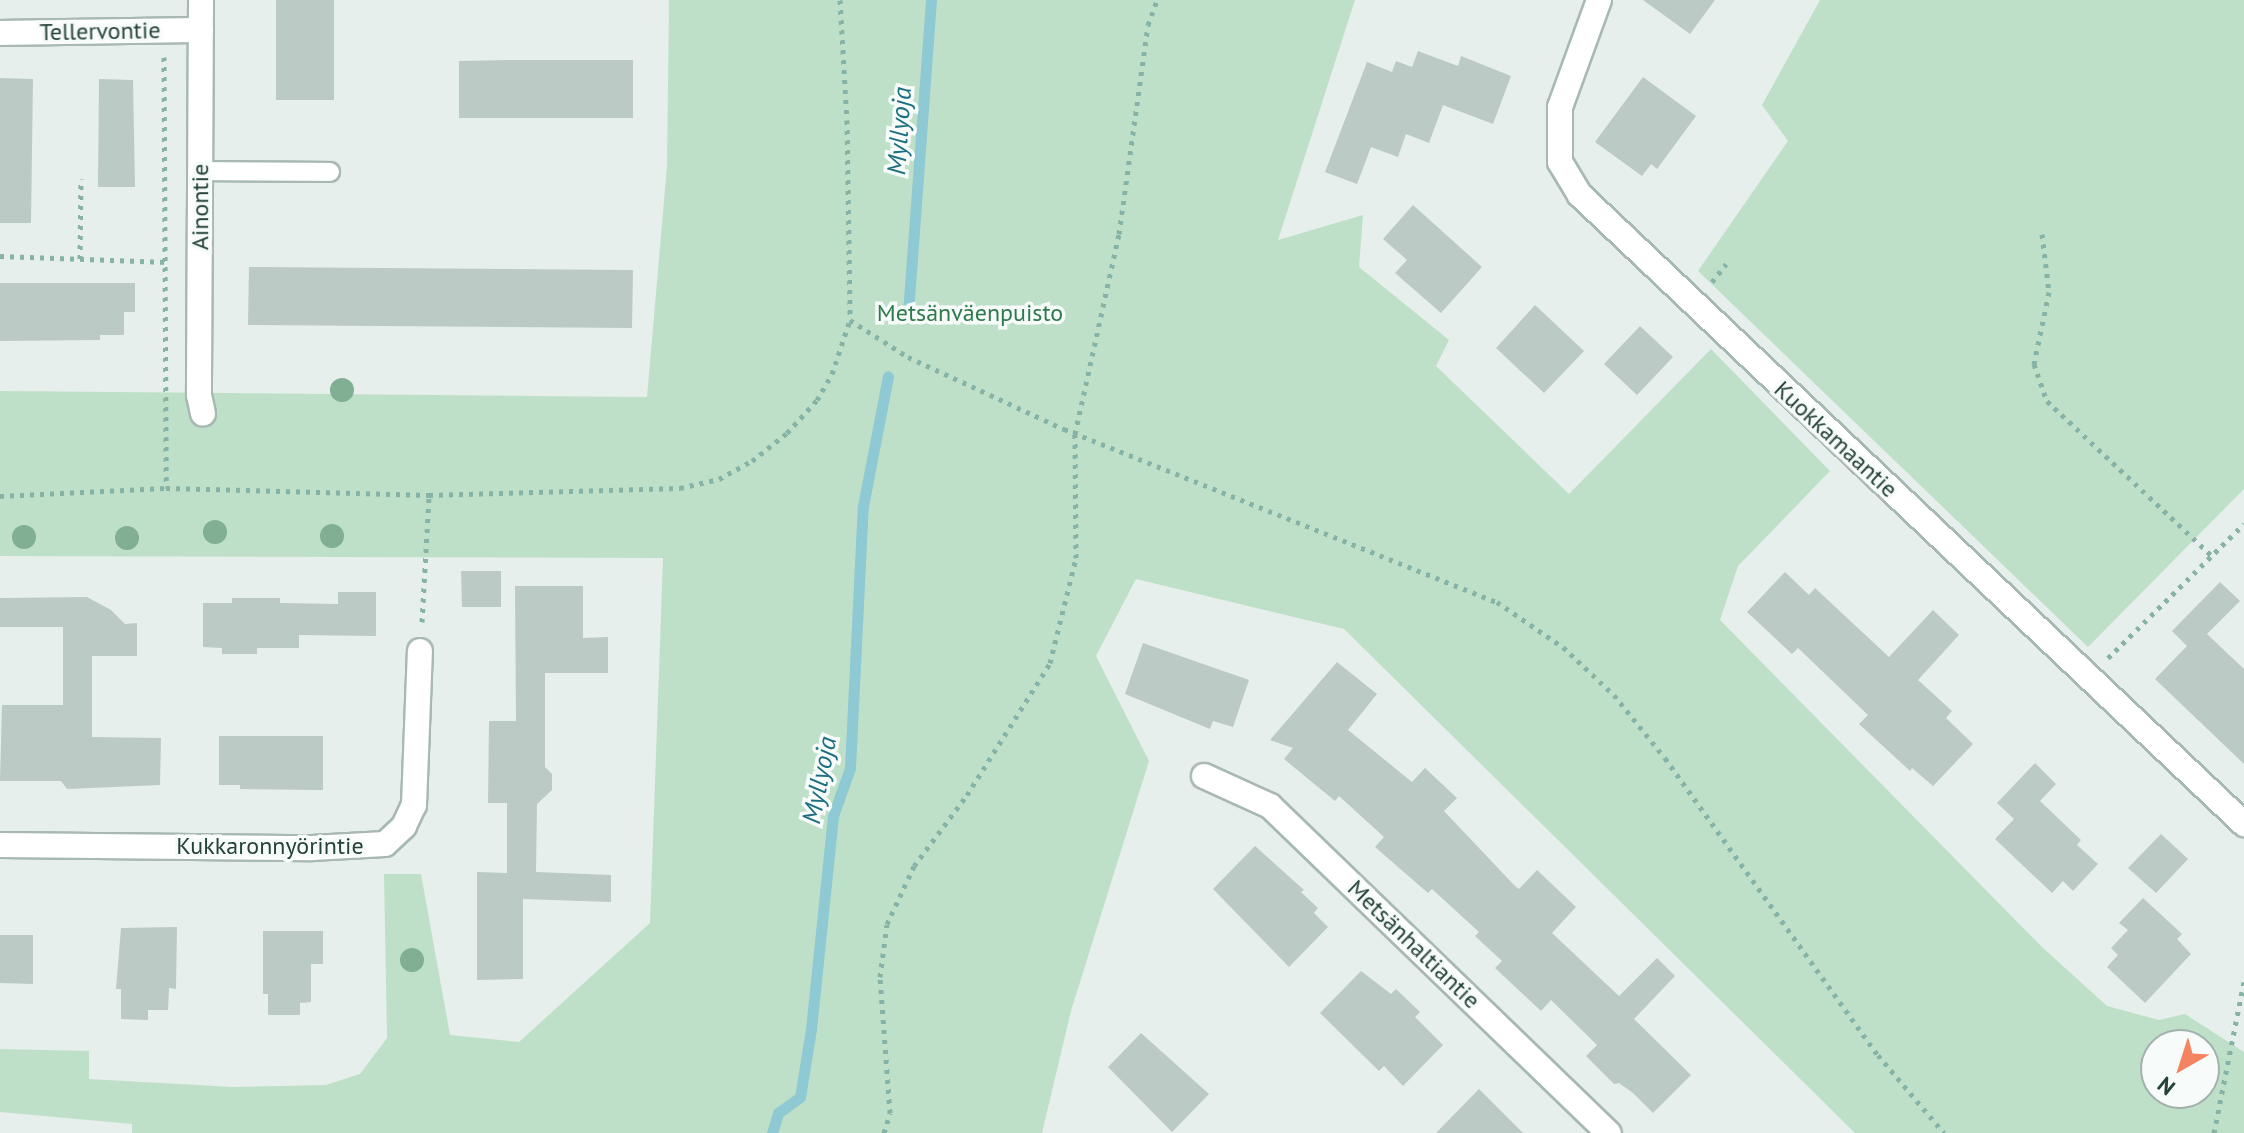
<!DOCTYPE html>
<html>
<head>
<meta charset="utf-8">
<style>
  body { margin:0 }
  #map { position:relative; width:2244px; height:1133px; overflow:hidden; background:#e6efeb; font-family:"PT Sans",sans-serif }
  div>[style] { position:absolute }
  .green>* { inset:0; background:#bfe0c8 }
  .stream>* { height:11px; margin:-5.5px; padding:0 5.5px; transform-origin:5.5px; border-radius:5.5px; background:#8ec9d4 }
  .building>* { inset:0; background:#bbcac4 }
  .path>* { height:5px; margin-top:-2.5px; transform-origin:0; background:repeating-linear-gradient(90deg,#86b3a5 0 4px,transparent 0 10px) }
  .roads { filter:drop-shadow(2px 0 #a8b8b2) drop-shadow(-2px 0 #a8b8b2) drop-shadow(0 2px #a8b8b2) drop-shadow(0 -2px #a8b8b2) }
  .service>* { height:18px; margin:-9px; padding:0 9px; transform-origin:9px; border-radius:9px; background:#fff }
  .minor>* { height:24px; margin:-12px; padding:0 12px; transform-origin:12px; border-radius:12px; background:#fff }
  .trees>* { width:24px; height:24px; margin:-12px; border-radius:50%; background:#80af93 }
  span { translate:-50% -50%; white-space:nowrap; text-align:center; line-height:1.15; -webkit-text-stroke:7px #f7fbf9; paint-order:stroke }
  .street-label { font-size:24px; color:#24423a }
  .park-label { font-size:24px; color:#2d7a4b }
  .water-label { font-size:26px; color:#1c6f80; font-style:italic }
  .north { position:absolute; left:2140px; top:1029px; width:80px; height:80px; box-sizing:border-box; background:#f7fbf9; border:2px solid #a3b1ad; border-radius:50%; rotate:219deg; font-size:22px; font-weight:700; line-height:32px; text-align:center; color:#24423a }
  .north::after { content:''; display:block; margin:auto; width:28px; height:36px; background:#f4845f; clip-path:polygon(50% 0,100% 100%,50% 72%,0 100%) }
</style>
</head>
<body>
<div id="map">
  <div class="green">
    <i style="clip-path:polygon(evenodd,669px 0,1355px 0,1278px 240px,1363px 215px,1359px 267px,1449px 340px,1436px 366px,1569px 494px,1711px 349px,1830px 471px,1738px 566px,1720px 620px,2042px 947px,2107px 1006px,2159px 1020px,2185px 1014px,2244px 1052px,2244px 1133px,1855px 1133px,1344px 629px,1136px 579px,1096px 656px,1149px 761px,1071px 1011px,1042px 1133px,132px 1133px,132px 1124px,0 1112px,0 1049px,89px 1051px,89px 1079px,233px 1087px,326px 1085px,360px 1074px,387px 1038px,384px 874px,421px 874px,450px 1035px,519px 1042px,650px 923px,663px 558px,0 556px,0 391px,647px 397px,667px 166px,669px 0,2156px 1045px,2204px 1045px,2204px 1093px,2156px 1093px,2156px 1045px)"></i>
    <i style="clip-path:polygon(1820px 0,2244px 0,2244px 489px,2088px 647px,1698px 271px,1788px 141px,1762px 105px)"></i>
  </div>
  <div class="stream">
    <i style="left:908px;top:313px;width:314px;rotate:-85.8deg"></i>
    <i style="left:772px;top:1133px;width:21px;rotate:-73deg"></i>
    <i style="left:778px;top:1113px;width:27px;rotate:-36deg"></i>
    <i style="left:800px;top:1097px;width:69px;rotate:-80.8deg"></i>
    <i style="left:811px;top:1029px;width:214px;rotate:-84.1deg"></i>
    <i style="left:833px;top:816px;width:51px;rotate:-70.5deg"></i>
    <i style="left:850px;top:768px;width:262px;rotate:-87.2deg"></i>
    <i style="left:863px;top:506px;width:132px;rotate:-79.1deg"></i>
  </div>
  <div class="building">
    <i style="clip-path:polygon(276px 0,334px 0,334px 100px,276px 100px)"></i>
    <i style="clip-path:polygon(1643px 0,1715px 0,1690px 34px)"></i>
    <i style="clip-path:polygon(1418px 51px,1458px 66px,1461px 56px,1511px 76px,1493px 124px,1443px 105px,1429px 143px,1406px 134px,1398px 157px,1371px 147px,1357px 184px,1325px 172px,1367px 62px,1392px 72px,1396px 61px,1412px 67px)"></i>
    <i style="clip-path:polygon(514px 60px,633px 60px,633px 118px,459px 118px,459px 61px)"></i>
    <i style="clip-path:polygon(1643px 77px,1696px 116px,1657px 169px,1651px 164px,1642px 176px,1595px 142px)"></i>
    <i style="clip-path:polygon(0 78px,33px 79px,31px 223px,0 223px)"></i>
    <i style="clip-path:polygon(99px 79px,133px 80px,135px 187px,98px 187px)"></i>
    <i style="clip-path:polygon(1413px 205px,1482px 267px,1441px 313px,1395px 273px,1407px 260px,1383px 239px)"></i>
    <i style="clip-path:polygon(249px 267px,633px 270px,632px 328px,248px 325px)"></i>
    <i style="clip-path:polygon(0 283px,135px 283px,135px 312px,124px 312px,124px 335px,100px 335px,100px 340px,0 341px)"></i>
    <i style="clip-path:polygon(1535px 305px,1584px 351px,1544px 393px,1496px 348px)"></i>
    <i style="clip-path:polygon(1640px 326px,1673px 357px,1637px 395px,1604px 364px)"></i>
    <i style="clip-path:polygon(461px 571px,501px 571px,501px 607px,462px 607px)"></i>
    <i style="clip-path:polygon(1785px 572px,1809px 595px,1815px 588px,1889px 657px,1933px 610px,1959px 635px,1918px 680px,1952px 711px,1946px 718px,1973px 744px,1933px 786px,1912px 768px,1910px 771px,1859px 724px,1868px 715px,1798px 648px,1792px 654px,1747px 612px)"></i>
    <i style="clip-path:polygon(2220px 582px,2240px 601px,2207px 634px,2244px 669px,2244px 764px,2155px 679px,2187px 646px,2172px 631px)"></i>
    <i style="clip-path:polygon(515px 586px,583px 586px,583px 638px,608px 637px,608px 673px,545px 673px,545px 767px,552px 774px,552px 790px,537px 804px,536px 872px,611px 875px,611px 902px,523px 899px,523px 979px,477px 980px,477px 872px,507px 873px,507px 803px,488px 803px,489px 721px,516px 721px)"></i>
    <i style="clip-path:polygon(338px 592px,376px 592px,376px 636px,299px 635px,299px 648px,257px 648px,257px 654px,222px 654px,222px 648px,203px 647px,203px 603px,232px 603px,232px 598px,280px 598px,280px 603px,338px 604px)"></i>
    <i style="clip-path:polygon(87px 597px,111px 610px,125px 624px,137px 623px,137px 656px,92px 656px,92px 737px,161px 738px,160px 785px,67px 789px,61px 781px,0 781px,2px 705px,63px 705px,63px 627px,0 627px,0 598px)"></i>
    <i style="clip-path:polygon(1143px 643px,1249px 680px,1233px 727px,1213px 721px,1210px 729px,1125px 694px)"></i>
    <i style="clip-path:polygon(1337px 662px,1377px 694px,1348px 730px,1412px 782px,1425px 768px,1457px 798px,1444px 811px,1514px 885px,1519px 889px,1537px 870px,1576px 907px,1552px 933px,1619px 996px,1657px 958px,1675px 976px,1634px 1019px,1691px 1075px,1653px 1113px,1633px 1093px,1619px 1083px,1614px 1084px,1586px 1056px,1597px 1045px,1551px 1000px,1541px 1011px,1495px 968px,1502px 961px,1475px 936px,1479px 932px,1432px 889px,1428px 893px,1375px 847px,1384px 837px,1339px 796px,1335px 801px,1284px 759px,1293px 748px,1270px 740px)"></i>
    <i style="clip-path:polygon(219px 736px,323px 736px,323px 790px,240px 789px,240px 785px,219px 785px)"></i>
    <i style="clip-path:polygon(2035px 763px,2056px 784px,2040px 801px,2081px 840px,2077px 845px,2098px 864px,2073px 891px,2063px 881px,2052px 893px,1995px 839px,2014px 819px,1997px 803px)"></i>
    <i style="clip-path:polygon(2161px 834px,2188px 859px,2156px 893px,2128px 868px)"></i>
    <i style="clip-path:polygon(1255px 846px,1304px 890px,1301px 892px,1318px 908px,1314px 913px,1328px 927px,1289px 967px,1213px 889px)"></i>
    <i style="clip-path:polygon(2143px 898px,2182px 934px,2177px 939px,2191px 954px,2145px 1003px,2107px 967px,2118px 955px,2111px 948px,2128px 930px,2119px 923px)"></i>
    <i style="clip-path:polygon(177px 927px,176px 989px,169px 988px,168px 1010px,148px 1010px,148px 1020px,121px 1019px,121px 989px,116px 989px,121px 928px)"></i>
    <i style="clip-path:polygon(263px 931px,323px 931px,323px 964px,311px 964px,311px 1002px,300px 1003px,300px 1015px,268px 1015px,268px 994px,263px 994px)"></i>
    <i style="clip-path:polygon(0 935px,33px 935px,33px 984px,0 983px)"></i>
    <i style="clip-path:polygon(1361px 971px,1391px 994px,1396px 989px,1420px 1012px,1415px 1017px,1443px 1045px,1403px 1086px,1384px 1066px,1379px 1071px,1320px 1013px)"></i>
    <i style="clip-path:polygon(1141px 1033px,1209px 1094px,1172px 1132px,1108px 1067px)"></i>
    <i style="clip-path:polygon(1479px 1089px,1523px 1133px,1436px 1133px)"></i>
  </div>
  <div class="path">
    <i style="left:840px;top:0;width:120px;rotate:86.7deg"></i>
    <i style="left:847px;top:120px;width:200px;rotate:89.1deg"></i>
    <i style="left:850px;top:320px;width:69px;rotate:32.5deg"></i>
    <i style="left:908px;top:357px;width:172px;rotate:24.8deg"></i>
    <i style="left:1064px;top:429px;width:466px;rotate:21.8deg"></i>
    <i style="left:1497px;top:602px;width:80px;rotate:34.3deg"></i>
    <i style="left:1563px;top:647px;width:70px;rotate:43.3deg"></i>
    <i style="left:1614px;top:695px;width:81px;rotate:51deg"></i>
    <i style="left:1665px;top:758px;width:365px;rotate:54.4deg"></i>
    <i style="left:1878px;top:1055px;width:102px;rotate:49.8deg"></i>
    <i style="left:164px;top:57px;width:431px;rotate:89.7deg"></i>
    <i style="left:2042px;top:234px;width:58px;rotate:83.1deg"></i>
    <i style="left:2049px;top:292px;width:74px;rotate:101.8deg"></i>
    <i style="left:2034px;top:364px;width:39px;rotate:71deg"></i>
    <i style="left:2047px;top:401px;width:226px;rotate:43.2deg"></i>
    <i style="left:0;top:256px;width:167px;rotate:2.1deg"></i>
    <i style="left:80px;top:259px;width:80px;rotate:-89.3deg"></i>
    <i style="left:1712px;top:282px;width:23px;rotate:-52deg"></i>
    <i style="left:0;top:496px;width:166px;rotate:-2.8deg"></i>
    <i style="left:166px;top:488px;width:263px;rotate:1.5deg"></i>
    <i style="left:429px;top:495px;width:251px;rotate:-1.6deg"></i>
    <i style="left:680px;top:488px;width:40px;rotate:-13deg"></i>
    <i style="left:719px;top:479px;width:38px;rotate:-29deg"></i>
    <i style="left:752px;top:461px;width:45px;rotate:-38.7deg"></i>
    <i style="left:787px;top:433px;width:45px;rotate:-47.7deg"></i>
    <i style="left:817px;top:400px;width:30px;rotate:-60deg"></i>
    <i style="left:832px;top:374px;width:57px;rotate:-71.6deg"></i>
    <i style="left:422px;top:622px;width:127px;rotate:-86.8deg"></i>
    <i style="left:2108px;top:658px;width:191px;rotate:-44.6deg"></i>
    <i style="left:884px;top:1133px;width:21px;rotate:-73deg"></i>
    <i style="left:890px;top:1113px;width:136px;rotate:-94.2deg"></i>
    <i style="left:880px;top:977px;width:53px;rotate:-82.5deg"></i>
    <i style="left:887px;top:924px;width:64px;rotate:-65deg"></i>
    <i style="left:914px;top:866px;width:89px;rotate:-53.3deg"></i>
    <i style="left:967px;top:795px;width:156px;rotate:-57.8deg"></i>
    <i style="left:1050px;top:663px;width:108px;rotate:-76.1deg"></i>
    <i style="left:1076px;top:558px;width:124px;rotate:-90.5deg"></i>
    <i style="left:1075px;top:434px;width:205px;rotate:-77.6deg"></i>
    <i style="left:1119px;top:234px;width:211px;rotate:-82.1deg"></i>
    <i style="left:1148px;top:25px;width:27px;rotate:-70deg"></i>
    <i style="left:2214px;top:1133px;width:154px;rotate:-78.8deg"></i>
  </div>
  <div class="roads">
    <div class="service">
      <i style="left:200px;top:171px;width:130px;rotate:0.4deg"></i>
    </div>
    <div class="minor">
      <i style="left:201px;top:0;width:395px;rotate:90.3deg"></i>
      <i style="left:199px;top:395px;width:19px;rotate:78deg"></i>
      <i style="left:1599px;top:0;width:114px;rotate:110deg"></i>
      <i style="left:1560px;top:107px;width:55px;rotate:90deg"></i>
      <i style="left:1560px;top:162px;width:39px;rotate:59deg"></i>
      <i style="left:1580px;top:195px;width:915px;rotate:43.45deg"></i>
      <i style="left:0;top:33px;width:201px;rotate:-0.9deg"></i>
      <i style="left:1204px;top:776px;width:72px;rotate:24.4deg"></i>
      <i style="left:1270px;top:806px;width:471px;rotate:44deg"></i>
      <i style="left:0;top:845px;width:312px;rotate:0.6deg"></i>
      <i style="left:312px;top:848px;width:73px;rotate:-3.1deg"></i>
      <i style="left:385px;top:844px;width:26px;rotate:-43deg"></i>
      <i style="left:404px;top:826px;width:23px;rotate:-65deg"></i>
      <i style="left:414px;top:805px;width:154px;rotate:-87.8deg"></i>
    </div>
  </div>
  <div class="trees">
    <i style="left:342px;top:390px"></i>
    <i style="left:215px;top:532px"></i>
    <i style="left:332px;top:536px"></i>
    <i style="left:24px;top:537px"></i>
    <i style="left:127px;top:538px"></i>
    <i style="left:412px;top:960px"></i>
  </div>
  <div class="street-label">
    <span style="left:100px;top:31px;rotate:-1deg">Tellervontie</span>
    <span style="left:200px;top:207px;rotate:-90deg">Ainontie</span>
    <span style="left:1836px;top:439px;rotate:43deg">Kuokkamaantie</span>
    <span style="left:270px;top:846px">Kukkaronnyörintie</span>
    <span style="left:1414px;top:944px;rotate:44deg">Metsänhaltiantie</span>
  </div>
  <div class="park-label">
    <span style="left:970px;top:313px">Metsänväenpuisto</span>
  </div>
  <div class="water-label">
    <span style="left:899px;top:131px;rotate:-86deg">Myllyoja</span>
    <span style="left:819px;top:780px;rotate:-79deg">Myllyoja</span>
  </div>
  <div class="north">N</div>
</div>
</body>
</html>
